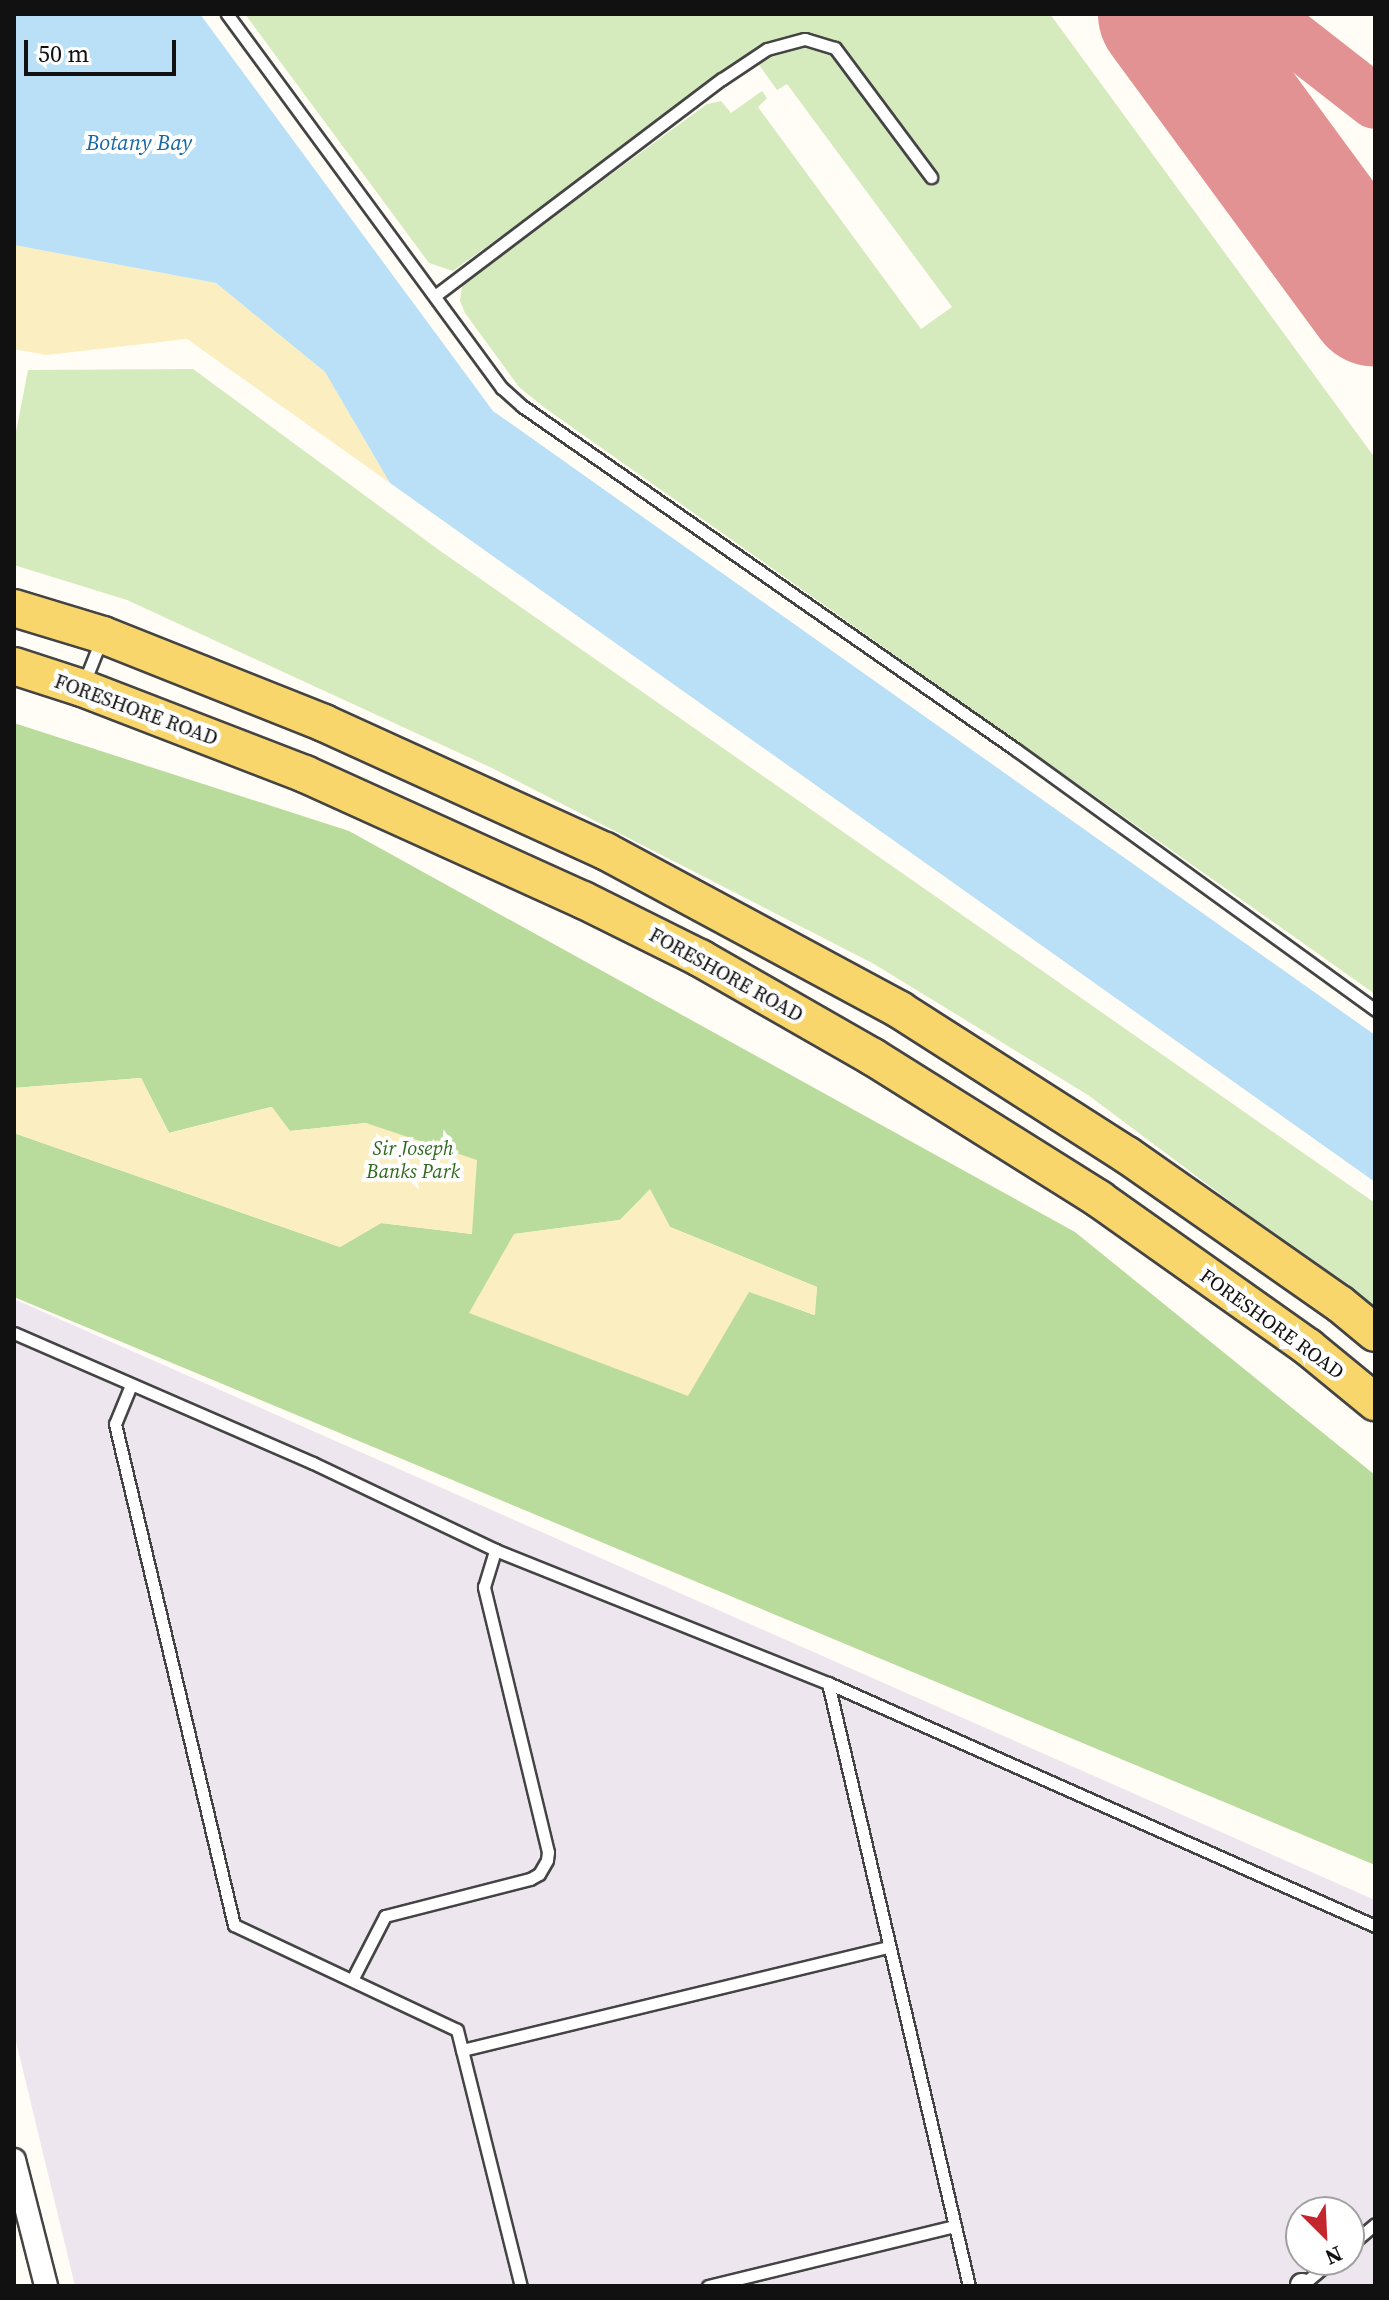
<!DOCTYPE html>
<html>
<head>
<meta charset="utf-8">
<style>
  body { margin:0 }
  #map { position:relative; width:1389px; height:2300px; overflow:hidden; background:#fffdf5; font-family:"Source Serif 4",serif }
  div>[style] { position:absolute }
  .industrial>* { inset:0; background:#eee6ef }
  .green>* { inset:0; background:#d5ebbd }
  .forest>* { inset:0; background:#b9dc9c }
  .sand>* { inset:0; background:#fbeec1 }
  .water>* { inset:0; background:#b9e0f7 }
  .taxiway>* { height:54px; margin:-27px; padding:0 27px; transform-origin:27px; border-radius:27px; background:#e29292 }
  .runway>* { height:136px; margin:-68px; padding:0 68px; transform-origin:68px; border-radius:68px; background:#e29292 }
  .roads { filter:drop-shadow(2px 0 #444) drop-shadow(-2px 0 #444) drop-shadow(0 2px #444) drop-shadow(0 -2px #444) }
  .service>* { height:11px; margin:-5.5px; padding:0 5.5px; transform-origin:5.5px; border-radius:5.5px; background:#fff }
  .minor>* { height:22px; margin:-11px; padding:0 11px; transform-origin:11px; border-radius:11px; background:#fff }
  .primary>* { height:36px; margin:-18px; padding:0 18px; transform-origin:18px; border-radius:18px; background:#f9d66b }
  span { translate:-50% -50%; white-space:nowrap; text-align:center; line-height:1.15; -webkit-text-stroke:8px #fff; paint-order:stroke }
  .street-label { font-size:20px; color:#111 }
  .park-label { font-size:20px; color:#2f6b1f; font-style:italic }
  .water-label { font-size:22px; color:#1768a6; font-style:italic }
  .frame { position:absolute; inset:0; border:16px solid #111; pointer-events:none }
  .north { position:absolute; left:1285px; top:2196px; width:80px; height:80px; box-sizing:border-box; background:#fff; border:2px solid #a0a0a0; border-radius:50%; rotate:156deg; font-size:22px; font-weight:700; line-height:32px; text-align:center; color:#111 }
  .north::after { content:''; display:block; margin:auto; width:28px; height:36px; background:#c4262e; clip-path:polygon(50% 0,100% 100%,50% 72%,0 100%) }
  .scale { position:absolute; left:24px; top:40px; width:152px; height:36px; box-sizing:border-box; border:4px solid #111; border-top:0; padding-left:10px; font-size:24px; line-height:28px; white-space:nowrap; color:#111; -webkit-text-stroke:6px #fff; paint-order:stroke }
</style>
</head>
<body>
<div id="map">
  <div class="industrial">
    <i style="clip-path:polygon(evenodd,14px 1299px,1375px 1900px,1375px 2286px,75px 2286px,14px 2033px,14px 1299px,1301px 2212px,1349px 2212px,1349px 2260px,1301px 2260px,1301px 2212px)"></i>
  </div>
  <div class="green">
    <i style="clip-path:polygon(245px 14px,1050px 14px,1375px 458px,1375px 994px,545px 408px,519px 387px,465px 313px,460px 301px,462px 287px,472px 276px,707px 104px,721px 101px,731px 113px,762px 91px,767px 98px,758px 107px,921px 329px,952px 307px,787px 84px,777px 90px,757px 62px,790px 46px,809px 44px,824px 48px,839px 59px,933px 184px,940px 179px,842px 48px,825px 38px,804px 33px,770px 41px,453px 271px,429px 263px)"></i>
    <i style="clip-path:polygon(193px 369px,439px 550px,1375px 1203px,1375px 1310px,1088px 1095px,874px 964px,492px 768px,127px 600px,14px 565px,14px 442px,28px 370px)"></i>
  </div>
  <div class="forest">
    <i style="clip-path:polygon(evenodd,14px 723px,349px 831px,1075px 1232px,1375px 1475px,1375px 1865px,14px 1297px,14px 1133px,340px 1247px,381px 1223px,472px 1234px,366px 1123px,290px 1131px,271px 1107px,169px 1133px,141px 1078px,14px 1088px,14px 723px,650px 1190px,670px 1227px,817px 1287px,814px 1315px,749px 1291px,515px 1234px,620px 1220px,650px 1190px)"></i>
  </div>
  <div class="sand">
    <i style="clip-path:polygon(14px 245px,216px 283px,325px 372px,390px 483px,187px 339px,46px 355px,14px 349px)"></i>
    <i style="clip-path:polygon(141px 1078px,169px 1133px,272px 1107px,290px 1131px,366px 1123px,477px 1160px,472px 1234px,381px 1223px,340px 1247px,14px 1133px,14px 1088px)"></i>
    <i style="clip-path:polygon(650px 1189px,670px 1227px,817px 1287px,815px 1315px,749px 1292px,688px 1396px,469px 1313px,514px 1234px,620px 1220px)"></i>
  </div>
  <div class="water">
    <i style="clip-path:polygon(14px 14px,200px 14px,493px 411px,1375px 1035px,1375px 1182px,390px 483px,325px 372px,216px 283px,14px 245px)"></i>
  </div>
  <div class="taxiway">
    <i style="left:1232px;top:14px;width:39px;rotate:99deg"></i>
    <i style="left:1226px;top:53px;width:56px;rotate:77.7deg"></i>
    <i style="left:1238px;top:108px;width:133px;rotate:54.8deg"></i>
    <i style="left:1262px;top:14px;width:143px;rotate:37.9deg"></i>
  </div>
  <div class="runway">
    <i style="left:1166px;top:14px;width:353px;rotate:53.7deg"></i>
  </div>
  <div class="roads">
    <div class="service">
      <i style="left:227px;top:14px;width:464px;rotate:53.7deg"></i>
      <i style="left:502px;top:388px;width:27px;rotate:42deg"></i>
      <i style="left:522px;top:406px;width:601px;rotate:34.83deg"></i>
      <i style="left:1015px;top:749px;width:445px;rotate:35.9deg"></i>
      <i style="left:436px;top:295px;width:358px;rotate:-37.1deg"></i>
      <i style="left:722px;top:79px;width:54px;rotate:-33.7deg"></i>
      <i style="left:767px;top:49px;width:39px;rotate:-15deg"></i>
      <i style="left:805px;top:39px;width:31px;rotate:17deg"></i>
      <i style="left:835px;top:48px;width:161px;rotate:53.3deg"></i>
      <i style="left:84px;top:683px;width:46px;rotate:-68.4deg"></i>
      <i style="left:14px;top:1333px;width:326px;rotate:23.5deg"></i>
      <i style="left:313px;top:1463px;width:202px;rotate:25.5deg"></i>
      <i style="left:495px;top:1550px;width:359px;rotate:21.8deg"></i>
      <i style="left:828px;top:1683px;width:599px;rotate:23.95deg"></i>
      <i style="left:131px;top:1385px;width:42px;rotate:112.3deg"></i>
      <i style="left:115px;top:1424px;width:515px;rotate:76.64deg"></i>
      <i style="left:234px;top:1925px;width:246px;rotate:25.2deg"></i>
      <i style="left:457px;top:2030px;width:264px;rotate:76deg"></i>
      <i style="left:828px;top:1683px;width:619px;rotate:76.84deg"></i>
      <i style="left:352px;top:1980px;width:72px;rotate:-62.7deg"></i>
      <i style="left:385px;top:1916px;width:150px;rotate:-14.3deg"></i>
      <i style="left:530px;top:1879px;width:10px;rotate:-29deg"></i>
      <i style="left:539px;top:1874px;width:16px;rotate:-60deg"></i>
      <i style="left:547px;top:1860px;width:8px;rotate:-83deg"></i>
      <i style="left:548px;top:1852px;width:273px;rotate:-103.6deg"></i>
      <i style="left:484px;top:1587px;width:39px;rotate:-73deg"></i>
      <i style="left:462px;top:2050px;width:439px;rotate:-13.6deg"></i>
      <i style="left:1349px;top:2246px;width:34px;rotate:-40deg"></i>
      <i style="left:708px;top:2286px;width:254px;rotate:-13.7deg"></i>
      <i style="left:1301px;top:2286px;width:40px;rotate:-40deg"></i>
    </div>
    <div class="minor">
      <i style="left:14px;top:2160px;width:130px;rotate:75.7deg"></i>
      <i style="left:1302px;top:2285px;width:1px;rotate:90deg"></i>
    </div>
    <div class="primary">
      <i style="left:14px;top:608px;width:93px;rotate:16.9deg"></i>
      <i style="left:103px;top:635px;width:238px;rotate:21.7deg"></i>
      <i style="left:324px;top:723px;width:309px;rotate:24.5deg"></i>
      <i style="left:605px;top:851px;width:335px;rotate:28.3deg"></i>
      <i style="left:900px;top:1010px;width:269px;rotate:32.6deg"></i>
      <i style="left:1127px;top:1155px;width:260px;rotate:35deg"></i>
      <i style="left:1340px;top:1304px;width:45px;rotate:39.6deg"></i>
      <i style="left:14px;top:666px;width:71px;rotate:17.9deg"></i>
      <i style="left:82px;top:688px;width:239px;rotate:21.1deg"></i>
      <i style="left:305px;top:774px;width:305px;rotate:24.4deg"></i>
      <i style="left:583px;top:900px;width:131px;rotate:26.4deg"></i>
      <i style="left:700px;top:958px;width:199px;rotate:29.8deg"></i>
      <i style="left:873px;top:1057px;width:267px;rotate:32.1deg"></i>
      <i style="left:1099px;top:1199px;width:256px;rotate:35.3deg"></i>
      <i style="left:1308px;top:1347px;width:87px;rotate:39.4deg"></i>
    </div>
  </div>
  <div class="street-label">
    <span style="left:136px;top:710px;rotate:20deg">FORESHORE ROAD</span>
    <span style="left:726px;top:975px;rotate:29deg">FORESHORE ROAD</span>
    <span style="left:1272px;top:1324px;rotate:36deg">FORESHORE ROAD</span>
  </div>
  <div class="park-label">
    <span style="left:413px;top:1160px">Sir Joseph<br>Banks Park</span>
  </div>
  <div class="water-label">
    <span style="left:139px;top:143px">Botany Bay</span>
  </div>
  <div class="frame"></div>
  <div class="north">N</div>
  <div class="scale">50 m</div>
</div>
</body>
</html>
